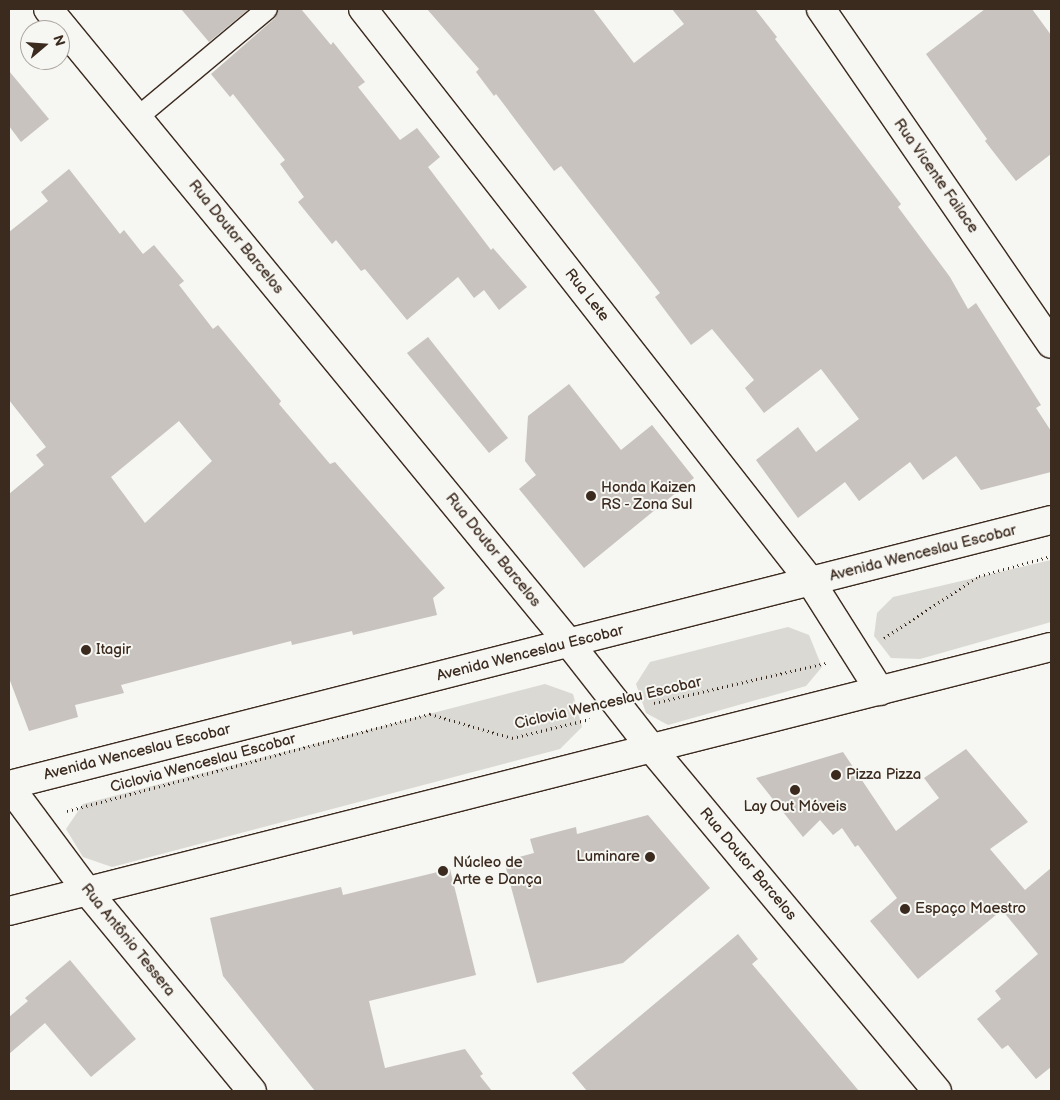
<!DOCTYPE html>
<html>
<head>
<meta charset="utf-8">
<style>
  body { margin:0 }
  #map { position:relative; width:1060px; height:1100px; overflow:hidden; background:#f6f6f2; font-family:"Balsamiq Sans",sans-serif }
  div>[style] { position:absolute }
  .green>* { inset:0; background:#dad9d3 }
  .building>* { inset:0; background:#c8c3be }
  .path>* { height:3px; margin-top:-1.5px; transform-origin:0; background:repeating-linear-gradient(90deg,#3b2a1e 0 1px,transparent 0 5px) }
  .roads { filter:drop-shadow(1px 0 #3b2a1e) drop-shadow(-1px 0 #3b2a1e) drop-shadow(0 1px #3b2a1e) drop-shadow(0 -1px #3b2a1e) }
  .lane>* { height:20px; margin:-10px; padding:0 10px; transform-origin:10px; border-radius:10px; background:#f6f6f2 }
  .street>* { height:28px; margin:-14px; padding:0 14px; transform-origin:14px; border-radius:14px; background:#f6f6f2 }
  .secondary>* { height:28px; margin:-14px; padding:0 14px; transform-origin:14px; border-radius:14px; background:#f6f6f2 }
  .dots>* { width:14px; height:14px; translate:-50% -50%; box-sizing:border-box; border:2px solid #f6f6f2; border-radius:50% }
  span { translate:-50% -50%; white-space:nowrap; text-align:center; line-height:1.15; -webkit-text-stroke:4px #f6f6f2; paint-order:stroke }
  .street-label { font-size:15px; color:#3b2a1e }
  .poi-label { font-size:15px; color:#3b2a1e }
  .left { translate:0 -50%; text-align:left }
  .right { translate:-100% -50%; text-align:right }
  .frame { position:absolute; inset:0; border:10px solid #3b2a1e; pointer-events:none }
  .north { position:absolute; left:20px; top:20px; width:50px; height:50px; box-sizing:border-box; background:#f6f6f2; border:1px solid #aba49d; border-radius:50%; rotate:72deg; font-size:14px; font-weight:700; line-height:20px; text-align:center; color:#3b2a1e }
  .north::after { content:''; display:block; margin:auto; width:18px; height:22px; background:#3b2a1e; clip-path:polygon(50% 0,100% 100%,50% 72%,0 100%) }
</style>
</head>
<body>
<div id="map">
  <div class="green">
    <i style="clip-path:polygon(1051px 560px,1051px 622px,920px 659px,891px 658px,874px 636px,877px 613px,893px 597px)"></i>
    <i style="clip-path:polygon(788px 627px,809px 635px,822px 667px,806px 686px,668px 725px,646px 713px,636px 684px,650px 662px)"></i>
    <i style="clip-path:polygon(545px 684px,573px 694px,582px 727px,560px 749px,112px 867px,83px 857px,66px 829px,83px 804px)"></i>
  </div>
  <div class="building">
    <i style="clip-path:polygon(181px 9px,249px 9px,209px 42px)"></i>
    <i style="clip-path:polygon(279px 9px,301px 9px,331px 45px,333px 42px,365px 82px,358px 87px,400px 140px,417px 128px,440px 157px,428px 167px,491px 250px,493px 248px,527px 287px,499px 310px,484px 290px,474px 298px,458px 277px,407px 320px,365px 269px,361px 271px,336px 240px,332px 244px,298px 202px,304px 197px,280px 164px,285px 160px,233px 94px,230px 97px,211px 74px,275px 18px)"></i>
    <i style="clip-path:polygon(427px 9px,593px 9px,634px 63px,684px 24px,672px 9px,755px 9px,777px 37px,775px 39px,901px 204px,898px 207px,950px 277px,968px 309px,976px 303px,1041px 405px,1036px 408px,1051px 431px,1051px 472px,981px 490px,956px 456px,923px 480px,910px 462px,859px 501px,845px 482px,798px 518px,756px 460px,798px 427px,816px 452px,859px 419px,821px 369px,764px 413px,745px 388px,754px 380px,712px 329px,691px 345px,655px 297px,660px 293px,561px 166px,554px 171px,496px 94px,494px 96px,476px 72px,479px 69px)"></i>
    <i style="clip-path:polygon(985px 9px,1032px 9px,1051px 35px,1051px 154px,1016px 181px,985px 141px,987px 139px,926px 54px)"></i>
    <i style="clip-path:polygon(9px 71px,49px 119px,21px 142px,9px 126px)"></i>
    <i style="clip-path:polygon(evenodd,69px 169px,120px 234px,124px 230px,143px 254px,154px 245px,184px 281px,179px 285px,213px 329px,218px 325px,281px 401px,279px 404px,330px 464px,335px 462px,445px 588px,433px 598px,437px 615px,353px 635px,352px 631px,292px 645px,291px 641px,121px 685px,124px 693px,75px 705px,78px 717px,29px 731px,9px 678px,9px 494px,44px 465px,36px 455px,46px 447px,9px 400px,9px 232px,48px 201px,41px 192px,69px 169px,179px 421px,212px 461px,145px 523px,111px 477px,179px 421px)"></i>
    <i style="clip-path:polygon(428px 337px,508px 438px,489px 453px,407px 353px)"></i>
    <i style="clip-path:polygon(569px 384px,621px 450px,652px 425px,694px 478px,584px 568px,519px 489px,536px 475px,525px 461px,528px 416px)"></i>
    <i style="clip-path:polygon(966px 749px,1028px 822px,990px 849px,1025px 890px,1051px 868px,1051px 1067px,1036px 1079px,1008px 1045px,1002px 1049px,977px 1019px,1001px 999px,995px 991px,1038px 954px,1002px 910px,918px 979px,870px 921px,897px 898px,858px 845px,855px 847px,842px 828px,833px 835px,820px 820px,803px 837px,756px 778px,843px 752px,896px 831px,939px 798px,924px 778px)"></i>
    <i style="clip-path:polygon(648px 815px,710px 888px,623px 963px,537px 983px,504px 861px,534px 853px,530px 839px,576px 827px,577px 834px)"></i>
    <i style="clip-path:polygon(450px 869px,476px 975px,369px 1001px,385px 1068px,465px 1049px,483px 1074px,480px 1076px,492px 1091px,315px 1091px,223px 976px,210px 918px,341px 887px,343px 895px)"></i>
    <i style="clip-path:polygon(738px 934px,758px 959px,752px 964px,859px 1091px,587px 1091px,572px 1073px)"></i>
    <i style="clip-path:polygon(70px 960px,136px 1039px,91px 1077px,45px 1023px,9px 1054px,9px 1017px,28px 1001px,25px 998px)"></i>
  </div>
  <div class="path">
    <i style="left:884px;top:638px;width:113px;rotate:-33.1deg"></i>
    <i style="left:979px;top:576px;width:75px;rotate:-15.5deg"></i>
    <i style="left:654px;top:703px;width:177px;rotate:-13.1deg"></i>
    <i style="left:67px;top:811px;width:376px;rotate:-15deg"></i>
    <i style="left:430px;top:714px;width:85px;rotate:16.3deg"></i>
    <i style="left:512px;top:738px;width:80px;rotate:-13.7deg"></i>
  </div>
  <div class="roads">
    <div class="lane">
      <i style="left:138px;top:117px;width:168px;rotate:-39.9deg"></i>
    </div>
    <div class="street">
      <i style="left:363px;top:9px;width:727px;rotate:51.98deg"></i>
      <i style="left:811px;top:582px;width:129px;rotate:57.7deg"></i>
      <i style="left:821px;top:9px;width:406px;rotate:55.5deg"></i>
      <i style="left:9px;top:786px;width:131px;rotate:53.4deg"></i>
      <i style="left:87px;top:891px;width:259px;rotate:50.5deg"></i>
    </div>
    <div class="secondary">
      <i style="left:48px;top:9px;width:821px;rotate:50.59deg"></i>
      <i style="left:569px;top:643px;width:135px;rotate:51.9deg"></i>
      <i style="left:652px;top:749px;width:445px;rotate:50.2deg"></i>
      <i style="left:9px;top:785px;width:1075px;rotate:-14.27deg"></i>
      <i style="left:9px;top:911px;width:1075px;rotate:-14.22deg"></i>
    </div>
  </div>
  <div class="dots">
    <i style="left:591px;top:496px;background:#3b2a1e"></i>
    <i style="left:86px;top:650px;background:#3b2a1e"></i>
    <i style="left:836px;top:775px;background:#3b2a1e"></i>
    <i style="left:795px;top:790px;background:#3b2a1e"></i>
    <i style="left:650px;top:857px;background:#3b2a1e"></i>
    <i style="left:443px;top:871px;background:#3b2a1e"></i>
    <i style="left:905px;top:909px;background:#3b2a1e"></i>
  </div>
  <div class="street-label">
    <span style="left:936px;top:176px;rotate:55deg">Rua Vicente Failace</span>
    <span style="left:236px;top:237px;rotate:51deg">Rua Doutor Barcelos</span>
    <span style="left:587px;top:295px;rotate:52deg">Rua Lete</span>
    <span style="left:493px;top:550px;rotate:51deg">Rua Doutor Barcelos</span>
    <span style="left:923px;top:553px;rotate:-14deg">Avenida Wenceslau Escobar</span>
    <span style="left:530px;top:653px;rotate:-14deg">Avenida Wenceslau Escobar</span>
    <span style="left:608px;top:703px;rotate:-13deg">Ciclovia Wenceslau Escobar</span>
    <span style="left:137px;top:752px;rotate:-14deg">Avenida Wenceslau Escobar</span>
    <span style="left:203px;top:763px;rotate:-15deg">Ciclovia Wenceslau Escobar</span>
    <span style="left:748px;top:864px;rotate:50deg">Rua Doutor Barcelos</span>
    <span style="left:128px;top:940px;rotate:51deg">Rua Antônio Tessera</span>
  </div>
  <div class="poi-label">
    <span class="left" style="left:601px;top:496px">Honda Kaizen<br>RS - Zona Sul</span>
    <span class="left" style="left:96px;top:650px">Itagir</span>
    <span class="left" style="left:846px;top:775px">Pizza Pizza</span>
    <span style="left:795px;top:807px">Lay Out Móveis</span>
    <span class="right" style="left:640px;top:857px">Luminare</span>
    <span class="left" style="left:453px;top:871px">Núcleo de<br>Arte e Dança</span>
    <span class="left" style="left:915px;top:909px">Espaço Maestro</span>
  </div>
  <div class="frame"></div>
  <div class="north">N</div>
</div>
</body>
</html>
